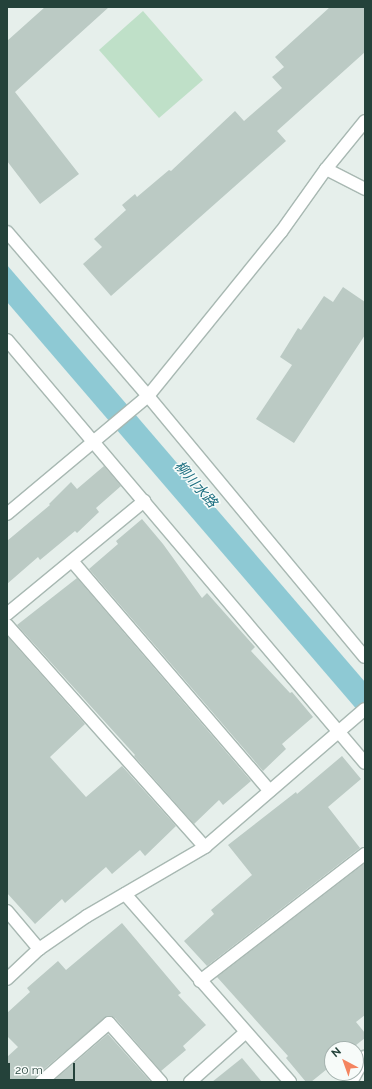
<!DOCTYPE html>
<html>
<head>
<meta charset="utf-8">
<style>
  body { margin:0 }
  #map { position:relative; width:372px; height:1089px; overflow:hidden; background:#e6efeb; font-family:Raleway,"Noto Sans JP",sans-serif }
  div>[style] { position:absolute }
  .green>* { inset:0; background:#bfe0c8 }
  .water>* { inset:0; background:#8ec9d4 }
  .building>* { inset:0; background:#bbcac4 }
  .roads { filter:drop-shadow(1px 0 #a8b8b2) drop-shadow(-1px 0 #a8b8b2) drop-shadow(0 1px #a8b8b2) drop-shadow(0 -1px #a8b8b2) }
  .street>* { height:12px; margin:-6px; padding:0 6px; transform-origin:6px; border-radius:6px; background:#fff }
  .secondary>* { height:12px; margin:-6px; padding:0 6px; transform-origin:6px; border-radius:6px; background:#fff }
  span { translate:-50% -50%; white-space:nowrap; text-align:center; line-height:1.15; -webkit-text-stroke:3px #f7fbf9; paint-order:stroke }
  .water-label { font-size:14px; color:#1c6f80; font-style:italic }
  .frame { position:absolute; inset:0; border:8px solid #24423a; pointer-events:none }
  .north { position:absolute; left:324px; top:1041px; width:40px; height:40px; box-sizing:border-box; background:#f7fbf9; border:1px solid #a3b1ad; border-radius:50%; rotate:319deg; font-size:11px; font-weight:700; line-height:16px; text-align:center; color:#24423a }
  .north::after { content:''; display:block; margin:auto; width:14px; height:18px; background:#f4845f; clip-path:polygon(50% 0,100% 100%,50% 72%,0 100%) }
  .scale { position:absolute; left:8px; top:1063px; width:67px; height:18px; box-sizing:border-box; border:2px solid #24423a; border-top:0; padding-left:5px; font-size:12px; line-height:14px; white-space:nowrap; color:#24423a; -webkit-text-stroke:3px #f7fbf9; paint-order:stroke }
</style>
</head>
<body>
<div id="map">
  <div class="green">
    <i style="clip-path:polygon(143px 11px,203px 80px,159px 118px,99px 50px)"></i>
  </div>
  <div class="water">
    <i style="clip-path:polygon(7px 265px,365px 682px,365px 719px,7px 302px)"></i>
  </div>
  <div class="building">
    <i style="clip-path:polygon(45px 7px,109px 7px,15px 92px,79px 174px,40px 204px,7px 161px,7px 41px)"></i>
    <i style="clip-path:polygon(330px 7px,365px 7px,365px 52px,277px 131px,286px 141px,111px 296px,83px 264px,102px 247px,94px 239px,126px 210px,122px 205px,135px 194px,137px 197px,169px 170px,171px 171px,235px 111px,244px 121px,282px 88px,272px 77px,284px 67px,275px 57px)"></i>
    <i style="clip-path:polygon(343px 287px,365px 302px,365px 335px,294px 443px,256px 419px,292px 365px,280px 357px,298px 328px,301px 330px,324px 296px,333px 302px)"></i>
    <i style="clip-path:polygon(104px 466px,121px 486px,96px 508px,99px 512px,77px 533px,75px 531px,40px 560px,38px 557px,7px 584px,7px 541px,50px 505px,49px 504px,71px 482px,77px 489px)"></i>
    <i style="clip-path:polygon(142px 519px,163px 544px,202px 598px,207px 593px,255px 647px,251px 651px,290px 693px,292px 692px,313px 717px,282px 744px,286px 749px,263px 771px,89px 569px,118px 544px,116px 541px)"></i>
    <i style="clip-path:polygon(77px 578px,251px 781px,223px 805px,219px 800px,194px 824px,134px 756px,135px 755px,17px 625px)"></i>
    <i style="clip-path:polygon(7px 636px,85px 724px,50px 757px,86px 797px,122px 766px,176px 826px,145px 856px,140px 850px,112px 874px,106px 867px,65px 903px,62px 899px,35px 924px,7px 893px)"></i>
    <i style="clip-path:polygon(342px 756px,361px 779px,328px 807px,360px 848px,207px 966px,184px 941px,214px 914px,211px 910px,252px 875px,228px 845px,296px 792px,297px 794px)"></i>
    <i style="clip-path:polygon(365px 863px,365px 1015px,356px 1022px,365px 1033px,365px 1038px,351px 1049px,332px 1049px,332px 1065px,311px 1082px,306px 1082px,286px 1058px,288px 1056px,217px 977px)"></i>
    <i style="clip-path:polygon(122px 923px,181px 993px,178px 995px,206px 1025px,183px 1046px,186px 1050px,161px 1071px,115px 1018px,107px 1016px,36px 1076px,34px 1082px,7px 1082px,7px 1057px,18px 1047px,7px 1036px,7px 1013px,30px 992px,27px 988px,58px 961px,66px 970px)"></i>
    <i style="clip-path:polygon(108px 1034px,150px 1081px,52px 1082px)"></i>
    <i style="clip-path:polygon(242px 1058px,262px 1082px,212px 1082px)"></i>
  </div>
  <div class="roads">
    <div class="street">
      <i style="left:7px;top:232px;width:216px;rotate:49.3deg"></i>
      <i style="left:148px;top:396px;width:339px;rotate:50.3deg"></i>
      <i style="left:7px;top:340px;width:554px;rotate:49.76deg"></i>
      <i style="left:72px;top:561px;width:303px;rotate:49.3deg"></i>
      <i style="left:7px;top:614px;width:178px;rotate:-39.5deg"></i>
      <i style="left:7px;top:625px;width:297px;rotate:48.3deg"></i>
      <i style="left:125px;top:894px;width:250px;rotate:48.7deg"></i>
      <i style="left:7px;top:911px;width:50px;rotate:49.9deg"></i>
      <i style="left:7px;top:979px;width:44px;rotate:-43.2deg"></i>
      <i style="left:39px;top:949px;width:58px;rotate:-34.5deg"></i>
      <i style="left:87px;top:916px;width:137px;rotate:-30.3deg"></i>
      <i style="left:205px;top:847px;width:211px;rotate:-40.8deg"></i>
      <i style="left:200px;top:981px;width:208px;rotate:-37.6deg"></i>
      <i style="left:41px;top:1082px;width:90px;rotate:-40.9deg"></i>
      <i style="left:109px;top:1023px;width:79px;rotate:48.6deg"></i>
      <i style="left:190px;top:1082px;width:75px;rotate:-41.8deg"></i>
      <i style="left:351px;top:1082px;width:29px;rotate:-61deg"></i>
    </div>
    <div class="secondary">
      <i style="left:326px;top:169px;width:44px;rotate:27.1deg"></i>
      <i style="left:7px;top:514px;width:184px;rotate:-39.9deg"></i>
      <i style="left:148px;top:396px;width:211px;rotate:-51deg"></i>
      <i style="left:281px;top:232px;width:77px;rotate:-54.5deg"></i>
      <i style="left:326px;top:169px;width:62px;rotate:-50.9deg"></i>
    </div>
  </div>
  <div class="water-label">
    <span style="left:196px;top:484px;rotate:49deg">柳川水路</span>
  </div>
  <div class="frame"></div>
  <div class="north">N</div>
  <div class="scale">20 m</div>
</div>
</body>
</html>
